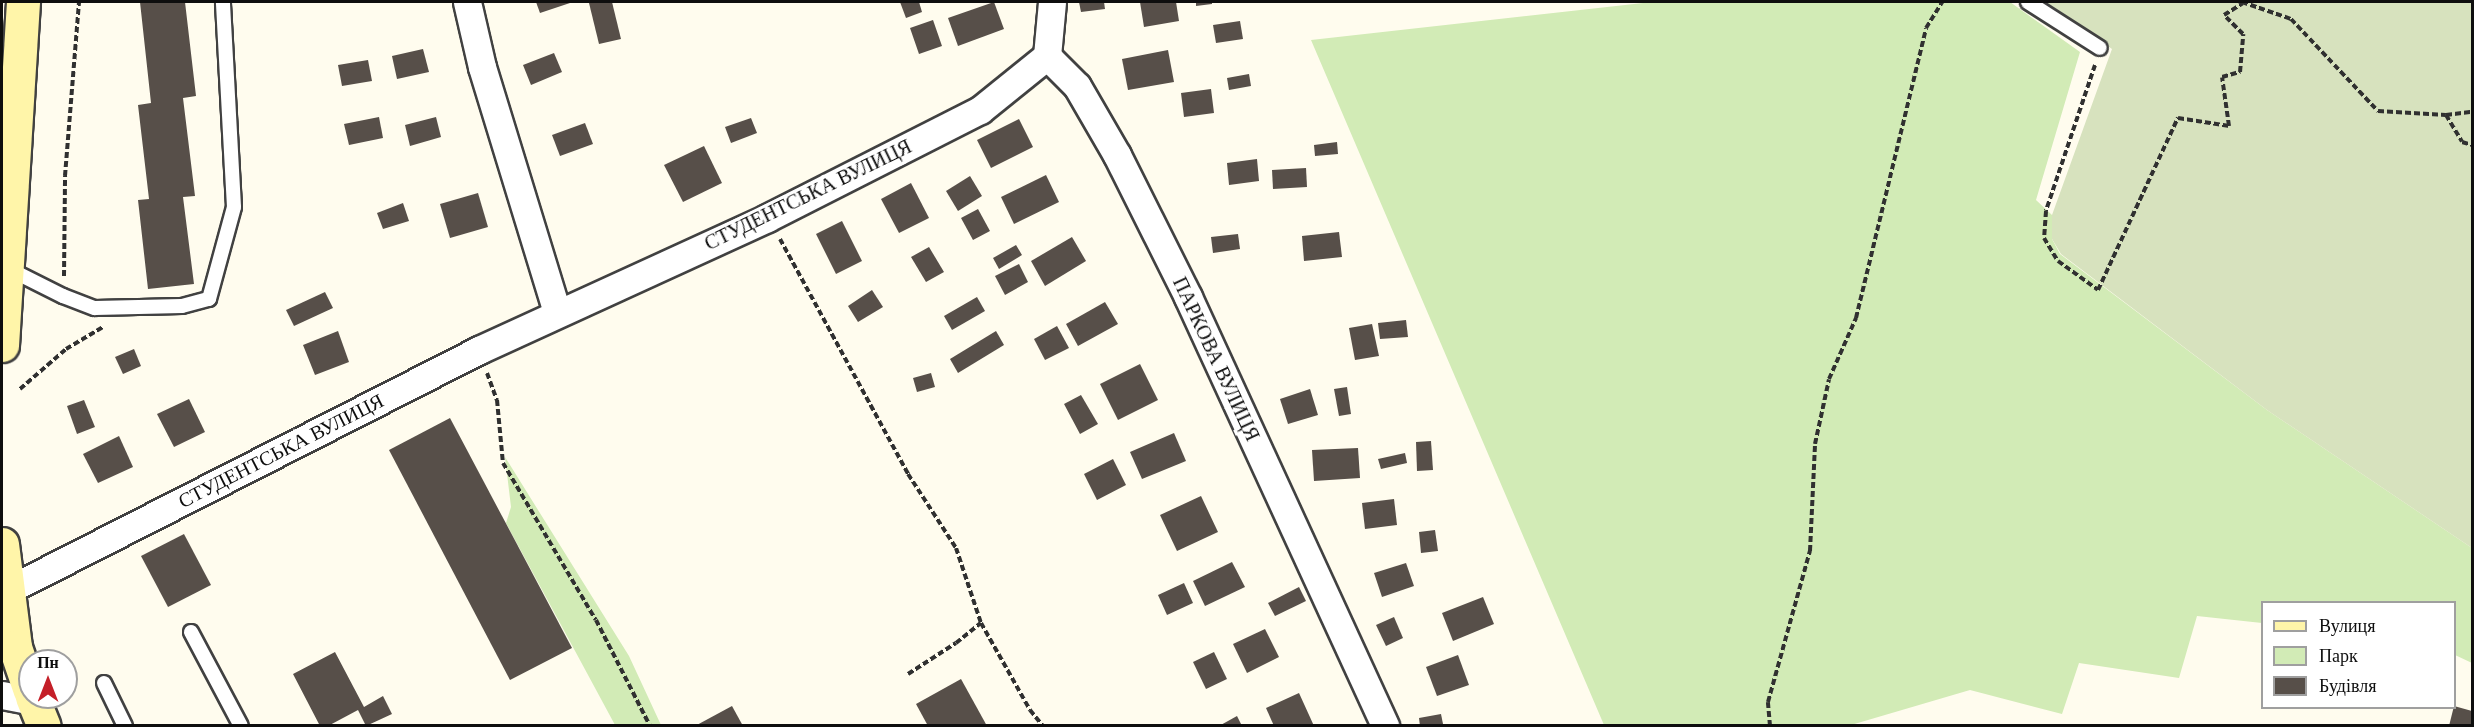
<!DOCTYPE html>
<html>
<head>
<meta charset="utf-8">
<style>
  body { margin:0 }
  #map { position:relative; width:2474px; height:727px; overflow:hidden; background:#fffcee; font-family:Georgia,serif }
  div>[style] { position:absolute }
  .green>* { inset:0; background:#d2ebb6 }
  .cemetery>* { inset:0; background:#d7e2be }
  .building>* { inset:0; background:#574f49 }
  .path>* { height:4px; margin-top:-2px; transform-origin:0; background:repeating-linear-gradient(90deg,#303030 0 6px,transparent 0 9px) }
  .roads { filter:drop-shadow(2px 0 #414141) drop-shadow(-2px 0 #414141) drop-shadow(0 2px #414141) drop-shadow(0 -2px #414141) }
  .lane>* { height:14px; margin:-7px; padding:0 7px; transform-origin:7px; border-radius:7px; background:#fff }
  .street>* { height:27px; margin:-13.5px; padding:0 13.5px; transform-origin:13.5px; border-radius:13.5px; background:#fff }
  .secondary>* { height:33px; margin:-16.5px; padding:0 16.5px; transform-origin:16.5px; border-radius:16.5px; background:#fff5a9 }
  span { translate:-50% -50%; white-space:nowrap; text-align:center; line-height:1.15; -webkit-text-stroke:6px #fff; paint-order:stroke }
  .street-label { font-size:20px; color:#0e0e0e }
  .frame { position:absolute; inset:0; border:3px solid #0e0e0e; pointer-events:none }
  .legend { position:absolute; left:2261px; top:601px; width:195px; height:108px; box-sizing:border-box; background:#fff; border:2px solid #9f9f9f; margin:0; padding:8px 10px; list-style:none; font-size:18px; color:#0e0e0e }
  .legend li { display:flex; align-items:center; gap:12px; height:30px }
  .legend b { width:30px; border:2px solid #9f9f9f }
  .north { position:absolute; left:18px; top:649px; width:60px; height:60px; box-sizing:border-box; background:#fff; border:2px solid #9f9f9f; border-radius:50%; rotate:0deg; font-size:16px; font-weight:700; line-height:24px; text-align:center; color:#0e0e0e }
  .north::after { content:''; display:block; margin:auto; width:21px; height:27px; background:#c41f28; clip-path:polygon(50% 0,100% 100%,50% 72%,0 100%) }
</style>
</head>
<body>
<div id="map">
  <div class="green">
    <i style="clip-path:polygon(1652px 2px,2010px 2px,2080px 52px,2036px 200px,2052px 215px,2052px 239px,2060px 254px,2267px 410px,2472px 548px,2472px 663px,2455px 655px,2454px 602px,2262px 602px,2262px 623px,2197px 616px,2179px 678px,2079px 663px,2062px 714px,1970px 690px,1851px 725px,1604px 725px,1311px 40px)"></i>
    <i style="clip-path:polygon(505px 457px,629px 656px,661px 725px,615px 725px,506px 523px,511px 507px)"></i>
  </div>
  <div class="cemetery">
    <i style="clip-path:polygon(2044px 2px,2472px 2px,2472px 548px,2267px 410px,2061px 254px,2052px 239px,2052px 215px,2112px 49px)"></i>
  </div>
  <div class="building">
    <i style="clip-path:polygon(140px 2px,185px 2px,196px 96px,183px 98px,195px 196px,183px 197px,194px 284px,148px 289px,138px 200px,149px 199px,138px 105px,151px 103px)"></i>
    <i style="clip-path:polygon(536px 2px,573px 2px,540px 13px)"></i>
    <i style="clip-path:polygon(598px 2px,612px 2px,621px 39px,599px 44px,589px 3px)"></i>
    <i style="clip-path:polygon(900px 2px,919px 2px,922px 12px,906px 18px)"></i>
    <i style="clip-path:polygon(994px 2px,1004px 29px,958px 46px,948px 18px)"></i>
    <i style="clip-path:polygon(1079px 2px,1104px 2px,1105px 9px,1081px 12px)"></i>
    <i style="clip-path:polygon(1140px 2px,1176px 2px,1179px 21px,1144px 27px)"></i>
    <i style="clip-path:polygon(1196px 2px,1212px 2px,1212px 4px,1196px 6px)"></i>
    <i style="clip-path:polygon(933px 20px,942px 46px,919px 54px,910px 28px)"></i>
    <i style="clip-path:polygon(1240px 21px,1243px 39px,1216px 43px,1213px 25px)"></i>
    <i style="clip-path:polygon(423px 49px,429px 72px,397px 79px,392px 56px)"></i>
    <i style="clip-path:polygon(1168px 50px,1174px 82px,1128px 90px,1122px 59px)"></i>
    <i style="clip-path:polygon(554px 53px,562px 72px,531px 85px,523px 65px)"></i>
    <i style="clip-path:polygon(368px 60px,372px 81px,342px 86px,338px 65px)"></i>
    <i style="clip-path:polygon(1249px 74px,1251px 86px,1229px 90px,1227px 78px)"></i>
    <i style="clip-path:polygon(1211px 89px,1214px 113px,1184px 117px,1181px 93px)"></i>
    <i style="clip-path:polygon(379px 117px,383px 138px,349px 145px,344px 124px)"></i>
    <i style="clip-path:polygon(436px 117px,441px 137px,410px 146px,405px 125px)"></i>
    <i style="clip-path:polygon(751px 118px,757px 133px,731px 143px,725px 127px)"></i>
    <i style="clip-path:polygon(1019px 119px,1033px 147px,991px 168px,977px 140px)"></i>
    <i style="clip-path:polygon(585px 123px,593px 144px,560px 156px,552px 135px)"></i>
    <i style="clip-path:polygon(1337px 142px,1338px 154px,1315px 156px,1314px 145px)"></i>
    <i style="clip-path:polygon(704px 146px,722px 183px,683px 202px,664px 165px)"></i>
    <i style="clip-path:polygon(1257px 159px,1259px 181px,1229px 185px,1227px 163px)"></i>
    <i style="clip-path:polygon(1306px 168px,1307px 187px,1273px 189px,1272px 170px)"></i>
    <i style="clip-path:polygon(1046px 175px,1059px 202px,1014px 224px,1001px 197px)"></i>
    <i style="clip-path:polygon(970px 176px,982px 196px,958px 211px,946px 191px)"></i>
    <i style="clip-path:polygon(911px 183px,929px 218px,899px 233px,881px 199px)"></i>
    <i style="clip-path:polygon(478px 193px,488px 227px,450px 238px,440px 204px)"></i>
    <i style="clip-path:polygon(403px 203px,409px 221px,383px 229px,377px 213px)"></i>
    <i style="clip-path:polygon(978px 209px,990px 231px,973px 240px,961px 218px)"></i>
    <i style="clip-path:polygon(842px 221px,862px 261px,836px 274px,816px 234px)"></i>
    <i style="clip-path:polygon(1339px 232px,1342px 257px,1304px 261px,1302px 236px)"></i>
    <i style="clip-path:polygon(1238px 234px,1240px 249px,1213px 253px,1211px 237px)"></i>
    <i style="clip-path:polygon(1072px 237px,1086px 261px,1045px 286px,1031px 261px)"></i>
    <i style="clip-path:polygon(1016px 245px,1022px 255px,999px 269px,993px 258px)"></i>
    <i style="clip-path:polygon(929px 247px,944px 272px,926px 282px,911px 257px)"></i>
    <i style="clip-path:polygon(1019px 264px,1028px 282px,1005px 295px,995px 276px)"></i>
    <i style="clip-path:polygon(872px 290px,883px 307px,858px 322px,848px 306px)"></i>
    <i style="clip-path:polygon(325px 292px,333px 308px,294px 326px,286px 310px)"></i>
    <i style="clip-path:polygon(977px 297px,985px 311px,952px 330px,944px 316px)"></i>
    <i style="clip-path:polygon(1105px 302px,1118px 324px,1078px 346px,1066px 324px)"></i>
    <i style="clip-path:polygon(1406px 320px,1408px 337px,1380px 339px,1378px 323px)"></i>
    <i style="clip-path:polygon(1372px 324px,1379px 356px,1355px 360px,1349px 328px)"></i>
    <i style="clip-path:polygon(1057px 326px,1069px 348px,1045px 360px,1034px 339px)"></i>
    <i style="clip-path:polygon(338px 331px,349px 362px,315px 375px,303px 345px)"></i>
    <i style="clip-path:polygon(996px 331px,1004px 345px,958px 373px,950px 359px)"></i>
    <i style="clip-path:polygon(134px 349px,141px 366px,123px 374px,115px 357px)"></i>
    <i style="clip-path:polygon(1140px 364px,1158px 400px,1118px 420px,1100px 384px)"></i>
    <i style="clip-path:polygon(931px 373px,935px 387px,917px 392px,913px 378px)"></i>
    <i style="clip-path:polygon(1347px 387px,1351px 414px,1339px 416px,1334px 389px)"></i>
    <i style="clip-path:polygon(1310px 389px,1318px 415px,1288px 424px,1280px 399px)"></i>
    <i style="clip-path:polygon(1081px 395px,1098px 424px,1080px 434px,1064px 404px)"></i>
    <i style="clip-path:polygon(189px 399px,205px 432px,174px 447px,157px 414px)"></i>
    <i style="clip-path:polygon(84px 400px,95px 427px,77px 434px,67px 406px)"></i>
    <i style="clip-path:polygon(450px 418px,572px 648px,510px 680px,389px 450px)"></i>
    <i style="clip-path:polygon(1174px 433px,1186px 461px,1142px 479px,1130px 452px)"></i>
    <i style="clip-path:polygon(119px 436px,133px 467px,98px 483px,83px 454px)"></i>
    <i style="clip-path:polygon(1431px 441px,1433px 470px,1417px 471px,1416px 442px)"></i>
    <i style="clip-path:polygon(1358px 448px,1360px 478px,1314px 481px,1312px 450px)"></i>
    <i style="clip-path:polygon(1405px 453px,1407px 463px,1381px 469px,1378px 459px)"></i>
    <i style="clip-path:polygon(1113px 459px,1126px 485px,1097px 500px,1084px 474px)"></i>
    <i style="clip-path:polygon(1201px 496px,1218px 532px,1177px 551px,1160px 515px)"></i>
    <i style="clip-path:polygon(1394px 499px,1397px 525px,1365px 529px,1362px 503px)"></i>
    <i style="clip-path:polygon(1435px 530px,1438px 551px,1421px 553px,1419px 532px)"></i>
    <i style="clip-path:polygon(184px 534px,211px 585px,168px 607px,141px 556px)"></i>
    <i style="clip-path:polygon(1232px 562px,1245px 587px,1205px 606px,1193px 581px)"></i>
    <i style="clip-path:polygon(1406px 563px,1414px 586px,1382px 597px,1374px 573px)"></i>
    <i style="clip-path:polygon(1184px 583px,1193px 603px,1167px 615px,1158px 595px)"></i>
    <i style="clip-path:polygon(1299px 587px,1306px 601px,1275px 616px,1268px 603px)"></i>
    <i style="clip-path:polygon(1483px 597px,1494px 624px,1453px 641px,1442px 613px)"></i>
    <i style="clip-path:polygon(1394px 617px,1403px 638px,1386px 646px,1376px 625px)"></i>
    <i style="clip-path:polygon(1265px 629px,1279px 657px,1247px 673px,1233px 644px)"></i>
    <i style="clip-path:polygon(335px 652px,364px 707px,383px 696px,392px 714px,366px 726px,358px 710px,328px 726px,320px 726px,293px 674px)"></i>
    <i style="clip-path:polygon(1214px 652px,1227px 679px,1206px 689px,1193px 662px)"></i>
    <i style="clip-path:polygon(1458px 655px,1469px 685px,1437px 696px,1426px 667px)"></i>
    <i style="clip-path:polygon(961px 679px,987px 726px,928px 726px,916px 704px)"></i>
    <i style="clip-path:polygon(1299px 693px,1314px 726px,1274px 726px,1266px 708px)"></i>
    <i style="clip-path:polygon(732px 706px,743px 726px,695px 726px)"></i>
    <i style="clip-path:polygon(2454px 706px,2472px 711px,2471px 726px,2449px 726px)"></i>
    <i style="clip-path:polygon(1441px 714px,1443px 724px,1420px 726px,1419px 718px)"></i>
    <i style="clip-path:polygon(1237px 716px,1242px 726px,1219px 726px)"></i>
  </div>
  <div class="path">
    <i style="left:2242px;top:2px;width:52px;rotate:19.1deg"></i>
    <i style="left:2291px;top:19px;width:127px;rotate:46.6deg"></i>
    <i style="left:2378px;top:111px;width:68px;rotate:3.4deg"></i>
    <i style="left:2446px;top:115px;width:26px;rotate:-7deg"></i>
    <i style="left:2095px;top:65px;width:154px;rotate:108.6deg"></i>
    <i style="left:2046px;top:211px;width:27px;rotate:94deg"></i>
    <i style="left:2044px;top:238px;width:27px;rotate:59deg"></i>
    <i style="left:2058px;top:261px;width:49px;rotate:35.9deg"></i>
    <i style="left:2098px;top:290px;width:190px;rotate:-65.1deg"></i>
    <i style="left:2178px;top:118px;width:52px;rotate:8.9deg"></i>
    <i style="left:2229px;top:126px;width:49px;rotate:-98.1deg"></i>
    <i style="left:2222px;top:77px;width:19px;rotate:-16deg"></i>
    <i style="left:2240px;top:72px;width:38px;rotate:-85deg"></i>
    <i style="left:2243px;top:34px;width:27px;rotate:-135deg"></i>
    <i style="left:2224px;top:15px;width:22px;rotate:-32deg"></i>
    <i style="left:2446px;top:115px;width:31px;rotate:59deg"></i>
    <i style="left:2462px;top:142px;width:10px;rotate:17deg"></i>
    <i style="left:780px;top:239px;width:268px;rotate:61.4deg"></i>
    <i style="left:908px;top:474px;width:88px;rotate:57deg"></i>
    <i style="left:956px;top:548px;width:79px;rotate:71.6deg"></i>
    <i style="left:981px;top:623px;width:100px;rotate:60.6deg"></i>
    <i style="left:1030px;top:710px;width:21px;rotate:51deg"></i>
    <i style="left:64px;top:276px;width:100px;rotate:-89.4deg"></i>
    <i style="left:65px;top:176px;width:175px;rotate:-85.4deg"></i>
    <i style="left:487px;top:373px;width:29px;rotate:70deg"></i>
    <i style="left:497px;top:400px;width:63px;rotate:84.6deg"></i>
    <i style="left:503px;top:463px;width:182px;rotate:59.4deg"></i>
    <i style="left:596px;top:620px;width:119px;rotate:63deg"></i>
    <i style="left:20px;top:389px;width:61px;rotate:-41deg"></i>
    <i style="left:66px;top:349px;width:43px;rotate:-30.7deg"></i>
    <i style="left:908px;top:674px;width:57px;rotate:-32.9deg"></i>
    <i style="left:956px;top:643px;width:32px;rotate:-39deg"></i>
    <i style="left:1770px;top:726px;width:24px;rotate:-95deg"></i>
    <i style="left:1768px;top:702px;width:157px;rotate:-74.5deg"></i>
    <i style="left:1810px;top:551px;width:107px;rotate:-87.3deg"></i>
    <i style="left:1815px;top:444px;width:66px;rotate:-77.8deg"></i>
    <i style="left:1829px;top:379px;width:67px;rotate:-66.1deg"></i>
    <i style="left:1856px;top:318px;width:298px;rotate:-76.4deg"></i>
    <i style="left:1926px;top:28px;width:31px;rotate:-58deg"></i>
  </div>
  <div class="roads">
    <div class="lane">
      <i style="left:2028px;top:2px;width:85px;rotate:32.6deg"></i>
      <i style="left:7px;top:268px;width:63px;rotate:26.6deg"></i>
      <i style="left:63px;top:296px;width:34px;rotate:21deg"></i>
      <i style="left:95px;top:308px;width:87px;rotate:-1.3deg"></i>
      <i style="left:182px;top:306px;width:28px;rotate:-15deg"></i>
      <i style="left:209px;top:299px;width:95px;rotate:-74.8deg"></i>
      <i style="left:234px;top:207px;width:205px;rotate:-93.1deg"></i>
      <i style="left:191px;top:632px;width:106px;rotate:62deg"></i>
      <i style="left:104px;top:683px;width:48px;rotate:64deg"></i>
    </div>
    <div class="street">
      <i style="left:467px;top:2px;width:67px;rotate:77deg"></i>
      <i style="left:482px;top:67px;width:256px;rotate:73deg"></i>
      <i style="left:1047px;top:56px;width:42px;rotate:45deg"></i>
      <i style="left:1077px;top:86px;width:80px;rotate:59.9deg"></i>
      <i style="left:1117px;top:155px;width:159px;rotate:63.4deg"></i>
      <i style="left:1188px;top:297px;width:472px;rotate:65.3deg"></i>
      <i style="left:1047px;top:56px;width:54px;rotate:-84.7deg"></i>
      <i style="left:6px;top:591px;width:531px;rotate:-27deg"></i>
      <i style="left:479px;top:350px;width:317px;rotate:-24.6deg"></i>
      <i style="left:767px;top:218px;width:239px;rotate:-26.9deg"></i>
      <i style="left:980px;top:110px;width:86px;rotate:-38.9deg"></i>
      <i style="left:2px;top:695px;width:33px;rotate:11deg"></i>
    </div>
    <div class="secondary">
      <i style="left:2px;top:345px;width:344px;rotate:-86.5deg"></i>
      <i style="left:2px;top:544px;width:104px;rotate:82.8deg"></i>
      <i style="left:15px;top:647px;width:46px;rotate:71.2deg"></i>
      <i style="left:32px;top:697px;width:31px;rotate:68deg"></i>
    </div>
  </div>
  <div class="street-label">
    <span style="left:808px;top:195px;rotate:-26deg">СТУДЕНТСЬКА ВУЛИЦЯ</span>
    <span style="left:1216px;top:359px;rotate:65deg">ПАРКОВА ВУЛИЦЯ</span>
    <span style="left:281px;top:451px;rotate:-27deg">СТУДЕНТСЬКА ВУЛИЦЯ</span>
  </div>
  <div class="frame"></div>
  <ul class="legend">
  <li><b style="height:8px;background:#fff5a9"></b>Вулиця</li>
  <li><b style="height:16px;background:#d2ebb6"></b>Парк</li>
  <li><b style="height:16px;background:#574f49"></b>Будівля</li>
  </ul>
  <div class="north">Пн</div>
</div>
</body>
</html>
